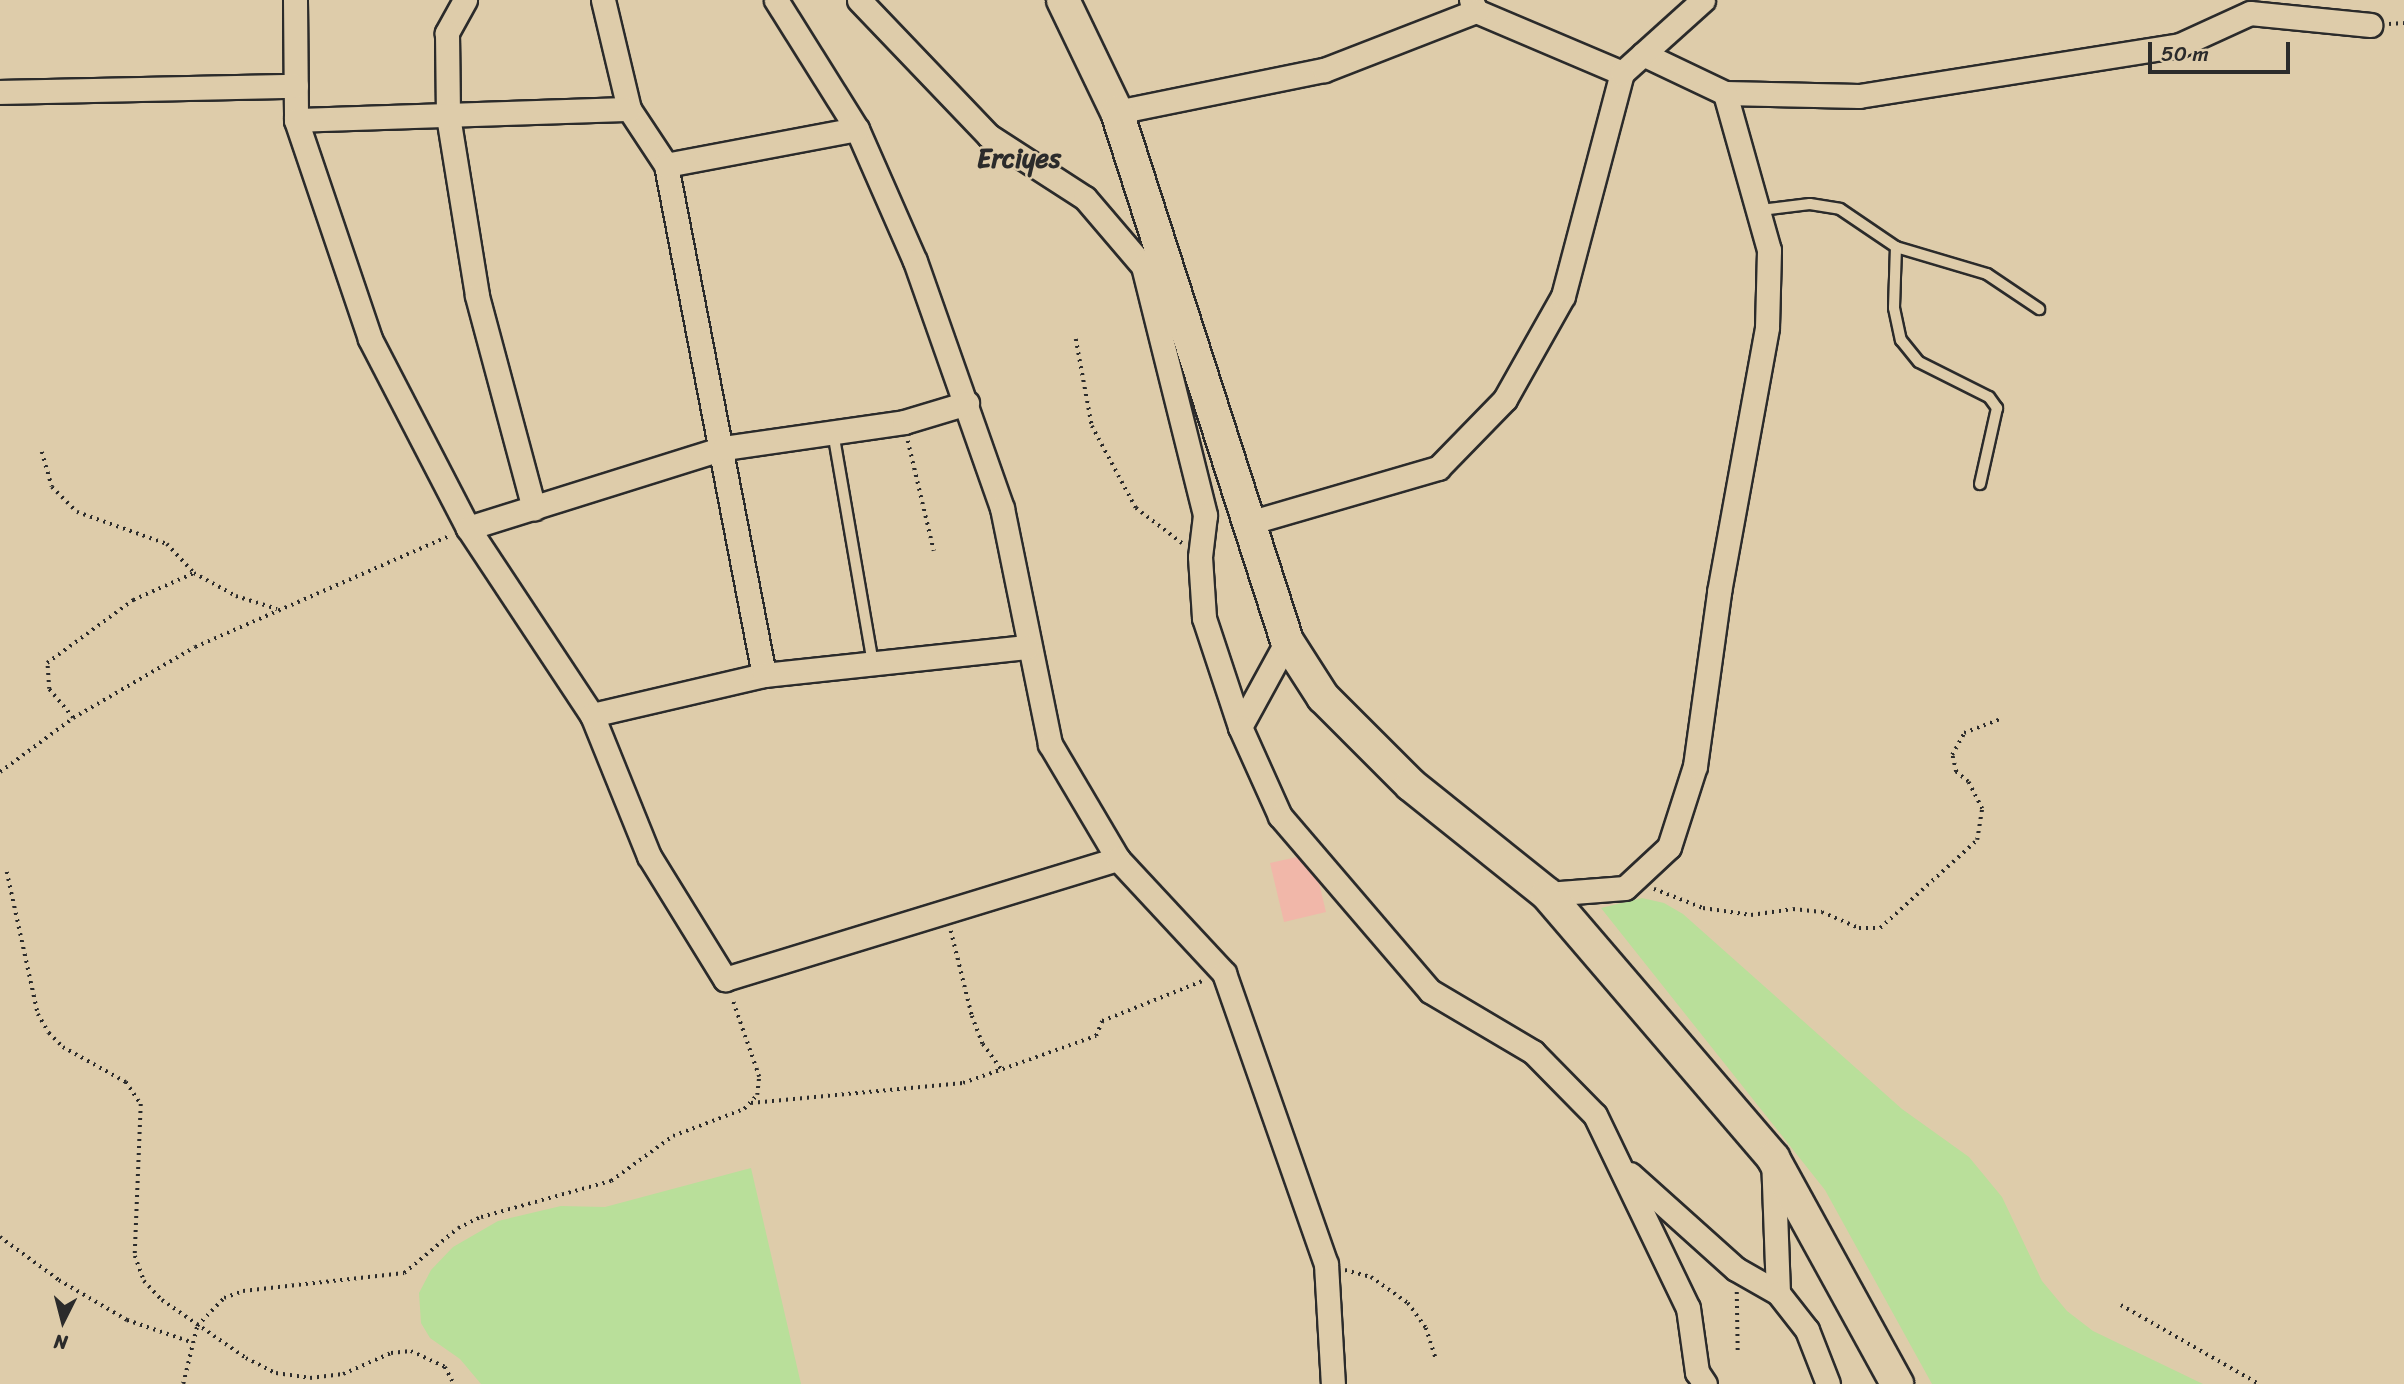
<!DOCTYPE html>
<html>
<head>
<meta charset="utf-8">
<style>
  body { margin:0 }
  #map { position:relative; width:2404px; height:1384px; overflow:hidden; background:#deccaa; font-family:Sriracha,sans-serif }
  div>[style] { position:absolute }
  .green>* { inset:0; background:#b9df9a }
  .building>* { inset:0; background:#f1b7a9 }
  .path>* { height:3.5px; margin-top:-1.75px; transform-origin:0; background:repeating-linear-gradient(90deg,#2b2b2b 0 2px,transparent 0 7px) }
  .roads { filter:drop-shadow(2px 0 #2b2b2b) drop-shadow(-2px 0 #2b2b2b) drop-shadow(0 2px #2b2b2b) drop-shadow(0 -2px #2b2b2b) }
  .lane>* { height:10px; margin:-5px; padding:0 5px; transform-origin:5px; border-radius:5px; background:#deccaa }
  .street>* { height:23px; margin:-11.5px; padding:0 11.5px; transform-origin:11.5px; border-radius:11.5px; background:#deccaa }
  .secondary>* { height:32px; margin:-16px; padding:0 16px; transform-origin:16px; border-radius:16px; background:#deccaa }
  span { translate:-50% -50%; white-space:nowrap; text-align:center; line-height:1.15; -webkit-text-stroke:5px #deccaa; paint-order:stroke }
  .neighbourhood-label { font-size:26px; color:#2b2b2b; font-weight:700 }
  .north { position:absolute; left:28px; top:1286px; width:70px; height:70px; -webkit-text-stroke:5px #deccaa; paint-order:stroke; rotate:186deg; font-size:19px; font-weight:700; line-height:28px; text-align:center; color:#2b2b2b }
  .north::after { content:''; display:block; margin:auto; width:24px; height:32px; background:#2b2b2b; clip-path:polygon(50% 0,100% 100%,50% 72%,0 100%) }
  .scale { position:absolute; left:2148px; top:42px; width:142px; height:32px; box-sizing:border-box; border:4px solid #2b2b2b; border-top:0; padding-left:9px; font-size:21px; line-height:24px; white-space:nowrap; color:#2b2b2b; -webkit-text-stroke:5px #deccaa; paint-order:stroke }
</style>
</head>
<body>
<div id="map">
  <div class="green">
    <i style="clip-path:polygon(1642px 898px,1664px 903px,1683px 914px,1902px 1109px,1969px 1157px,2002px 1197px,2042px 1281px,2067px 1311px,2093px 1331px,2203px 1384px,1932px 1384px,1825px 1190px,1601px 908px)"></i>
    <i style="clip-path:polygon(751px 1168px,801px 1384px,481px 1384px,460px 1359px,430px 1338px,421px 1323px,419px 1293px,431px 1270px,453px 1247px,498px 1221px,561px 1206px,605px 1207px)"></i>
  </div>
  <div class="building">
    <i style="clip-path:polygon(1297px 857px,1319px 883px,1326px 912px,1284px 922px,1270px 863px)"></i>
  </div>
  <div class="path">
    <i style="left:2389px;top:24px;width:15px;rotate:-4deg"></i>
    <i style="left:1076px;top:339px;width:88px;rotate:79.6deg"></i>
    <i style="left:1092px;top:426px;width:93px;rotate:61.8deg"></i>
    <i style="left:1136px;top:508px;width:58px;rotate:37.3deg"></i>
    <i style="left:908px;top:441px;width:113px;rotate:76.7deg"></i>
    <i style="left:42px;top:452px;width:36px;rotate:74deg"></i>
    <i style="left:52px;top:487px;width:35px;rotate:45deg"></i>
    <i style="left:77px;top:512px;width:96px;rotate:19.6deg"></i>
    <i style="left:167px;top:544px;width:40px;rotate:47deg"></i>
    <i style="left:194px;top:573px;width:48px;rotate:28.7deg"></i>
    <i style="left:236px;top:596px;width:43px;rotate:17.6deg"></i>
    <i style="left:73px;top:718px;width:38px;rotate:-130deg"></i>
    <i style="left:49px;top:689px;width:26px;rotate:-94deg"></i>
    <i style="left:47px;top:663px;width:107px;rotate:-36.2deg"></i>
    <i style="left:133px;top:600px;width:67px;rotate:-23.9deg"></i>
    <i style="left:0;top:772px;width:91px;rotate:-36.5deg"></i>
    <i style="left:73px;top:718px;width:141px;rotate:-30.2deg"></i>
    <i style="left:195px;top:647px;width:277px;rotate:-23.6deg"></i>
    <i style="left:7px;top:872px;width:145px;rotate:77.7deg"></i>
    <i style="left:38px;top:1014px;width:22px;rotate:60deg"></i>
    <i style="left:49px;top:1033px;width:20px;rotate:45deg"></i>
    <i style="left:63px;top:1047px;width:72px;rotate:29.1deg"></i>
    <i style="left:126px;top:1082px;width:27px;rotate:56deg"></i>
    <i style="left:141px;top:1104px;width:152px;rotate:92.3deg"></i>
    <i style="left:135px;top:1256px;width:27px;rotate:70deg"></i>
    <i style="left:144px;top:1281px;width:26px;rotate:47deg"></i>
    <i style="left:162px;top:1300px;width:102px;rotate:34.6deg"></i>
    <i style="left:246px;top:1358px;width:34px;rotate:27deg"></i>
    <i style="left:276px;top:1373px;width:34px;rotate:8deg"></i>
    <i style="left:310px;top:1378px;width:33px;rotate:-7deg"></i>
    <i style="left:343px;top:1374px;width:52px;rotate:-23.6deg"></i>
    <i style="left:391px;top:1353px;width:20px;rotate:-6deg"></i>
    <i style="left:411px;top:1351px;width:38px;rotate:25deg"></i>
    <i style="left:445px;top:1367px;width:19px;rotate:62deg"></i>
    <i style="left:1654px;top:889px;width:53px;rotate:21.2deg"></i>
    <i style="left:1703px;top:908px;width:49px;rotate:8.3deg"></i>
    <i style="left:1751px;top:915px;width:42px;rotate:-8.1deg"></i>
    <i style="left:1793px;top:909px;width:29px;rotate:6deg"></i>
    <i style="left:1822px;top:912px;width:40px;rotate:23.4deg"></i>
    <i style="left:1859px;top:928px;width:21px"></i>
    <i style="left:1880px;top:928px;width:131px;rotate:-42.2deg"></i>
    <i style="left:1977px;top:840px;width:31px;rotate:-81deg"></i>
    <i style="left:1982px;top:809px;width:30px;rotate:-117deg"></i>
    <i style="left:1968px;top:782px;width:16px;rotate:-140deg"></i>
    <i style="left:1956px;top:772px;width:17px;rotate:-103deg"></i>
    <i style="left:1952px;top:755px;width:25px;rotate:-61deg"></i>
    <i style="left:1964px;top:733px;width:39px;rotate:-21deg"></i>
    <i style="left:951px;top:931px;width:88px;rotate:76.1deg"></i>
    <i style="left:972px;top:1016px;width:30px;rotate:69deg"></i>
    <i style="left:983px;top:1044px;width:31px;rotate:54deg"></i>
    <i style="left:751px;top:1103px;width:213px;rotate:-5.4deg"></i>
    <i style="left:963px;top:1083px;width:141px;rotate:-19.5deg"></i>
    <i style="left:1096px;top:1036px;width:16px;rotate:-68deg"></i>
    <i style="left:1102px;top:1021px;width:111px;rotate:-21.7deg"></i>
    <i style="left:0;top:1237px;width:73px;rotate:36.1deg"></i>
    <i style="left:59px;top:1280px;width:79px;rotate:30.5deg"></i>
    <i style="left:127px;top:1320px;width:68px;rotate:19deg"></i>
    <i style="left:1345px;top:1270px;width:27px;rotate:15deg"></i>
    <i style="left:1371px;top:1277px;width:45px;rotate:35.1deg"></i>
    <i style="left:1408px;top:1303px;width:31px;rotate:54deg"></i>
    <i style="left:1426px;top:1328px;width:32px;rotate:72deg"></i>
    <i style="left:1737px;top:1292px;width:63px;rotate:89.1deg"></i>
    <i style="left:2121px;top:1305px;width:159px;rotate:29.8deg"></i>
    <i style="left:183px;top:1384px;width:60px;rotate:-76.4deg"></i>
    <i style="left:197px;top:1326px;width:39px;rotate:-46deg"></i>
    <i style="left:224px;top:1298px;width:20px;rotate:-20deg"></i>
    <i style="left:243px;top:1291px;width:162px;rotate:-6.4deg"></i>
    <i style="left:404px;top:1273px;width:70px;rotate:-39.8deg"></i>
    <i style="left:458px;top:1228px;width:25px;rotate:-26deg"></i>
    <i style="left:481px;top:1217px;width:135px;rotate:-15.5deg"></i>
    <i style="left:611px;top:1181px;width:77px;rotate:-36deg"></i>
    <i style="left:673px;top:1136px;width:76px;rotate:-20.8deg"></i>
    <i style="left:744px;top:1109px;width:19px;rotate:-47deg"></i>
    <i style="left:757px;top:1095px;width:18px;rotate:-84deg"></i>
    <i style="left:759px;top:1077px;width:83px;rotate:-109.1deg"></i>
  </div>
  <div class="roads">
    <div class="lane">
      <i style="left:1761px;top:210px;width:49px;rotate:-7deg"></i>
      <i style="left:1810px;top:204px;width:30px;rotate:9deg"></i>
      <i style="left:1840px;top:209px;width:68px;rotate:34.2deg"></i>
      <i style="left:1896px;top:247px;width:95px;rotate:16.5deg"></i>
      <i style="left:1987px;top:274px;width:63px;rotate:33.9deg"></i>
      <i style="left:1896px;top:247px;width:61px;rotate:91.9deg"></i>
      <i style="left:1894px;top:308px;width:33px;rotate:78deg"></i>
      <i style="left:1901px;top:340px;width:28px;rotate:51deg"></i>
      <i style="left:1919px;top:362px;width:78px;rotate:26.6deg"></i>
      <i style="left:1989px;top:397px;width:14px;rotate:54deg"></i>
      <i style="left:1997px;top:408px;width:78px;rotate:102.6deg"></i>
      <i style="left:833px;top:432px;width:235px;rotate:80.2deg"></i>
    </div>
    <div class="street">
      <i style="left:295px;top:0;width:120px;rotate:89.5deg"></i>
      <i style="left:296px;top:120px;width:231px;rotate:71.3deg"></i>
      <i style="left:370px;top:339px;width:213px;rotate:62.6deg"></i>
      <i style="left:468px;top:528px;width:224px;rotate:56.5deg"></i>
      <i style="left:592px;top:715px;width:152px;rotate:68deg"></i>
      <i style="left:649px;top:856px;width:145px;rotate:58.3deg"></i>
      <i style="left:725px;top:979px;width:411px;rotate:-17deg"></i>
      <i style="left:465px;top:0;width:38px;rotate:119deg"></i>
      <i style="left:447px;top:33px;width:83px;rotate:89.3deg"></i>
      <i style="left:448px;top:116px;width:182px;rotate:80.8deg"></i>
      <i style="left:477px;top:296px;width:220px;rotate:75deg"></i>
      <i style="left:603px;top:0;width:112px;rotate:76.6deg"></i>
      <i style="left:629px;top:109px;width:67px;rotate:56.5deg"></i>
      <i style="left:666px;top:165px;width:519px;rotate:79.12deg"></i>
      <i style="left:776px;top:0;width:152px;rotate:57.9deg"></i>
      <i style="left:857px;top:129px;width:144px;rotate:66.3deg"></i>
      <i style="left:915px;top:261px;width:262px;rotate:70.6deg"></i>
      <i style="left:1002px;top:508px;width:241px;rotate:78.5deg"></i>
      <i style="left:1050px;top:744px;width:134px;rotate:59.4deg"></i>
      <i style="left:1118px;top:859px;width:156px;rotate:47.1deg"></i>
      <i style="left:1224px;top:973px;width:308px;rotate:70.7deg"></i>
      <i style="left:1326px;top:1264px;width:120px;rotate:86.7deg"></i>
      <i style="left:859px;top:0;width:188px;rotate:46.3deg"></i>
      <i style="left:989px;top:136px;width:114px;rotate:32.9deg"></i>
      <i style="left:1085px;top:198px;width:89px;rotate:49.5deg"></i>
      <i style="left:1143px;top:266px;width:257px;rotate:76deg"></i>
      <i style="left:1205px;top:515px;width:42px;rotate:96.8deg"></i>
      <i style="left:1200px;top:557px;width:61px;rotate:86.2deg"></i>
      <i style="left:1204px;top:618px;width:115px;rotate:71.7deg"></i>
      <i style="left:1471px;top:0;width:12px;rotate:66deg"></i>
      <i style="left:1476px;top:11px;width:159px;rotate:23deg"></i>
      <i style="left:1643px;top:54px;width:91px;rotate:25.4deg"></i>
      <i style="left:1725px;top:93px;width:134px;rotate:1.3deg"></i>
      <i style="left:1859px;top:96px;width:325px;rotate:-9deg"></i>
      <i style="left:2180px;top:45px;width:77px;rotate:-24.6deg"></i>
      <i style="left:2250px;top:13px;width:121px;rotate:5.7deg"></i>
      <i style="left:0;top:92px;width:296px;rotate:-1.2deg"></i>
      <i style="left:1117px;top:112px;width:211px;rotate:-11.5deg"></i>
      <i style="left:1324px;top:70px;width:163px;rotate:-21.2deg"></i>
      <i style="left:296px;top:120px;width:333px;rotate:-1.9deg"></i>
      <i style="left:666px;top:165px;width:194px;rotate:-10.7deg"></i>
      <i style="left:1252px;top:522px;width:194px;rotate:-16.2deg"></i>
      <i style="left:1438px;top:468px;width:96px;rotate:-45.8deg"></i>
      <i style="left:1505px;top:399px;width:118px;rotate:-60.6deg"></i>
      <i style="left:1563px;top:296px;width:231px;rotate:-75.2deg"></i>
      <i style="left:1622px;top:73px;width:109px;rotate:-42deg"></i>
      <i style="left:468px;top:528px;width:268px;rotate:-17.4deg"></i>
      <i style="left:724px;top:448px;width:182px;rotate:-8.2deg"></i>
      <i style="left:904px;top:422px;width:66px;rotate:-16.8deg"></i>
      <i style="left:1287px;top:641px;width:98px;rotate:118.7deg"></i>
      <i style="left:1240px;top:727px;width:98px;rotate:65.8deg"></i>
      <i style="left:1280px;top:816px;width:230px;rotate:49.4deg"></i>
      <i style="left:1430px;top:991px;width:120px;rotate:30.6deg"></i>
      <i style="left:1533px;top:1052px;width:88px;rotate:45.5deg"></i>
      <i style="left:1595px;top:1115px;width:214px;rotate:64.3deg"></i>
      <i style="left:1688px;top:1308px;width:65px;rotate:82deg"></i>
      <i style="left:1697px;top:1372px;width:14px;rotate:56deg"></i>
      <i style="left:592px;top:715px;width:177px;rotate:-13.1deg"></i>
      <i style="left:764px;top:675px;width:264px;rotate:-6.1deg"></i>
      <i style="left:1547px;top:894px;width:78px;rotate:-4.4deg"></i>
      <i style="left:1625px;top:888px;width:60px;rotate:-43deg"></i>
      <i style="left:1669px;top:847px;width:85px;rotate:-72.2deg"></i>
      <i style="left:1695px;top:766px;width:176px;rotate:-82.1deg"></i>
      <i style="left:1719px;top:592px;width:269px;rotate:-79.7deg"></i>
      <i style="left:1767px;top:327px;width:77px;rotate:-88.5deg"></i>
      <i style="left:1769px;top:250px;width:163px;rotate:-105.7deg"></i>
      <i style="left:1630px;top:1174px;width:142px;rotate:41.9deg"></i>
      <i style="left:1736px;top:1269px;width:48px;rotate:29.7deg"></i>
      <i style="left:1778px;top:1293px;width:135px;rotate:-92.1deg"></i>
      <i style="left:1778px;top:1293px;width:47px;rotate:51.9deg"></i>
      <i style="left:1807px;top:1330px;width:58px;rotate:68.7deg"></i>
    </div>
    <div class="secondary">
      <i style="left:1063px;top:0;width:124px;rotate:64.3deg"></i>
      <i style="left:1117px;top:112px;width:556px;rotate:72.18deg"></i>
      <i style="left:1287px;top:641px;width:67px;rotate:57.3deg"></i>
      <i style="left:1323px;top:697px;width:124px;rotate:45deg"></i>
      <i style="left:1411px;top:785px;width:174px;rotate:38.7deg"></i>
      <i style="left:1547px;top:894px;width:348px;rotate:49.4deg"></i>
      <i style="left:1773px;top:1158px;width:258px;rotate:61.2deg"></i>
    </div>
  </div>
  <div class="neighbourhood-label">
    <span style="left:1019px;top:159px">Erciyes</span>
  </div>
  <div class="north">N</div>
  <div class="scale">50 m</div>
</div>
</body>
</html>
